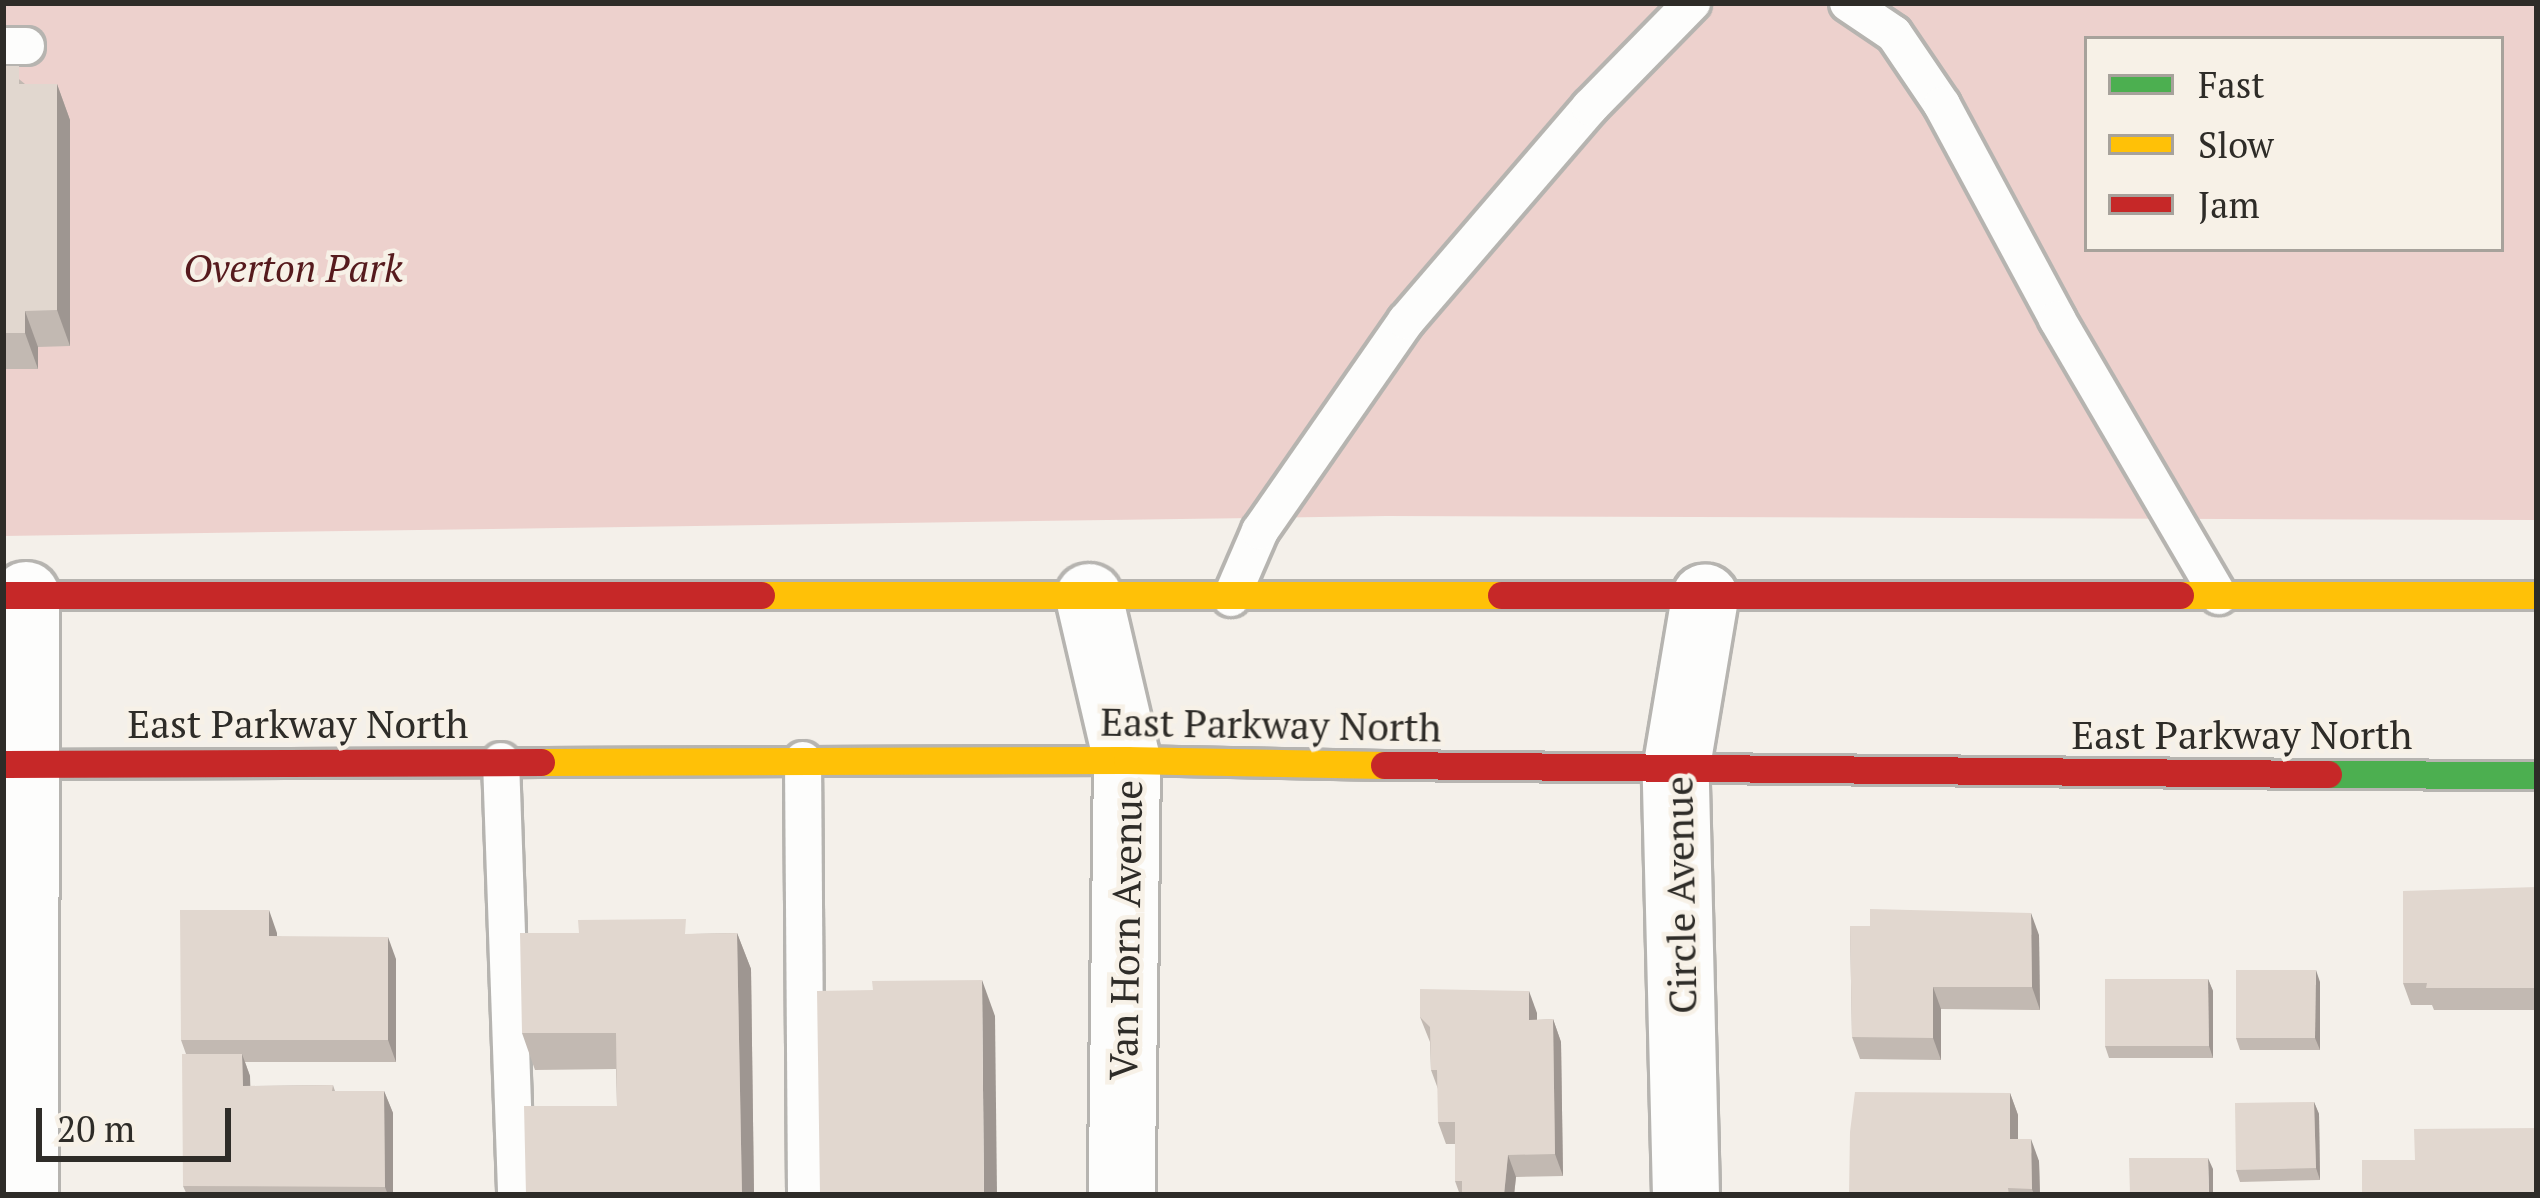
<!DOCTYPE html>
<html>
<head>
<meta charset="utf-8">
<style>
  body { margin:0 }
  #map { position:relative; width:2540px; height:1198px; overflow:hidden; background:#f4f0ea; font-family:"PT Serif",serif }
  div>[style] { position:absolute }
  .green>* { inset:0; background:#edd1cd }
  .roads { filter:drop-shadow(3px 0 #b6b4b0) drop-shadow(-3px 0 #b6b4b0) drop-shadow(0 3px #b6b4b0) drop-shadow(0 -3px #b6b4b0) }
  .lane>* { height:36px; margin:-18px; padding:0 18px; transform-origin:18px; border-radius:18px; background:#fdfdfc }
  .street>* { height:66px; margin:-33px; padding:0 33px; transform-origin:33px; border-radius:33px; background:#fdfdfc }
  .fast>* { height:27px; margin:-13.5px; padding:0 13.5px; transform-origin:13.5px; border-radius:13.5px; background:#4caf50 }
  .slow>* { height:27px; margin:-13.5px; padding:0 13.5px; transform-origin:13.5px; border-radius:13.5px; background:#ffc107 }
  .jam>* { height:27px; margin:-13.5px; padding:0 13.5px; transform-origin:13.5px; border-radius:13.5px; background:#c62828 }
  .wall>* { inset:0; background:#c2b9b2 }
  .shaded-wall>* { inset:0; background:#9e9691 }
  .building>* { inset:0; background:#e1d7cf }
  span { translate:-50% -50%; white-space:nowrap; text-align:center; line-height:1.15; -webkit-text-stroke:9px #f7f1e7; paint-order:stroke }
  .park-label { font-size:39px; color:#561a1d; font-style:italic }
  .street-label { font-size:39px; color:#2e2c28 }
  .frame { position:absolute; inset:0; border:6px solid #2e2c28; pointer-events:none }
  .legend { position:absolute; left:2084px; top:36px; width:420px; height:216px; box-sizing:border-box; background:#f7f1e7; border:3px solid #a7a29b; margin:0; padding:15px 21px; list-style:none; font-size:36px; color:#2e2c28 }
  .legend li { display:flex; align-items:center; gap:24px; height:60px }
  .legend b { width:60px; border:3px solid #a7a29b }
  .scale { position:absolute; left:36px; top:1108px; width:195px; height:54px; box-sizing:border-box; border:6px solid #2e2c28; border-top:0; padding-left:15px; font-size:36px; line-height:42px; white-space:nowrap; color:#2e2c28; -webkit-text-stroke:9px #f7f1e7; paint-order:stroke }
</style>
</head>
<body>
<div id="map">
  <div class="green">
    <i style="clip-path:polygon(evenodd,3px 3px,2537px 3px,2537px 520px,1386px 516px,3px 536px,3px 3px,2087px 39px,2501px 39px,2501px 249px,2087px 249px,2087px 39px)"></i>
  </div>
  <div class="roads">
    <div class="lane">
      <i style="left:1848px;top:3px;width:55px;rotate:34deg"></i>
      <i style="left:1894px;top:34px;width:86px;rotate:55.9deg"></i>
      <i style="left:1942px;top:105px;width:243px;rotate:61.7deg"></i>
      <i style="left:2057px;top:319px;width:321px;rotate:59.7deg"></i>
      <i style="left:3px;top:46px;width:23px"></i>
      <i style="left:1231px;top:598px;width:73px;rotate:-66.6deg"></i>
      <i style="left:1260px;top:531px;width:256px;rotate:-55.2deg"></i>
      <i style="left:1406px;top:321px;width:282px;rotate:-49.3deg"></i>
      <i style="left:1590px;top:107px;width:146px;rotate:-45.6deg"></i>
      <i style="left:803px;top:760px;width:435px;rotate:89.6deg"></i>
      <i style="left:501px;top:761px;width:434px;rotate:88deg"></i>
    </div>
    <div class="street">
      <i style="left:1089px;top:597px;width:167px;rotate:76.9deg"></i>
      <i style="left:1127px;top:760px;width:435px;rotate:90.7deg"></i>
      <i style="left:25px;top:1195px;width:600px;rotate:-89.9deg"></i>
      <i style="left:1686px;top:1195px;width:424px;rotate:-91.4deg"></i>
      <i style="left:1676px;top:771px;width:176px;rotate:-80.5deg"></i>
    </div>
    <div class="fast">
      <i style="left:2328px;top:774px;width:209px;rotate:0.3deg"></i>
    </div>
    <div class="slow">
      <i style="left:761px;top:595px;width:740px"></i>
      <i style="left:2180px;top:595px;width:357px"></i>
      <i style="left:541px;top:762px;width:586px;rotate:-0.2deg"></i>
      <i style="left:1127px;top:760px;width:257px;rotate:1.1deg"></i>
    </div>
    <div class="jam">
      <i style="left:3px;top:595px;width:758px"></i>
      <i style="left:1501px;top:595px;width:679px"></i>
      <i style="left:3px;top:764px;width:538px;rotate:-0.21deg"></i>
      <i style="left:1384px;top:765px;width:944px;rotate:0.55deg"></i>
    </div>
  </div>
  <div class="wall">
    <i style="clip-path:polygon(3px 66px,25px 84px,57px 84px,70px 120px,70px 346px,38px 347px,38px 369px,3px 369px)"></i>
    <i style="clip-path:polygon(2537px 887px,2537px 1010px,2434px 1010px,2432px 1005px,2411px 1005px,2403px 983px)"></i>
    <i style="clip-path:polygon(1850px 926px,2039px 935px,2040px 1010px,1941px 1009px,1941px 1060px,1860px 1059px,1852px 1037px)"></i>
    <i style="clip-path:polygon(277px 933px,277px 936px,396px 959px,396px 1062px,245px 1062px,250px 1076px,250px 1086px,333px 1085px,335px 1091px,384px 1091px,393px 1113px,393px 1195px,187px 1195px,183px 1186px,186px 1054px,181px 1040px)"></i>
    <i style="clip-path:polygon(737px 933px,751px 969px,754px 1195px,526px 1195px,617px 1106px,616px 1069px,535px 1070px,522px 1033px,691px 934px)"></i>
    <i style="clip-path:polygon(2208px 979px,2213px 991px,2213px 1058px,2109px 1058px,2105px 1046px)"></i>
    <i style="clip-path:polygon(2320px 982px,2320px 1050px,2240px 1050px,2236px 1038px)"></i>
    <i style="clip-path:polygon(1537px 1013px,1537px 1020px,1553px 1019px,1561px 1042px,1563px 1176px,1516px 1177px,1514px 1195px,1460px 1195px,1455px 1181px,1455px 1144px,1446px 1144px,1438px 1122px,1438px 1089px,1431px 1070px,1430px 1042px,1420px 1017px)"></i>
    <i style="clip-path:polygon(2010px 1093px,2018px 1115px,2018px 1139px,2039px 1161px,2040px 1195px,1849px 1194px)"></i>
    <i style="clip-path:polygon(2314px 1102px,2319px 1114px,2320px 1180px,2240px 1182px,2236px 1170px)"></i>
  </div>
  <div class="shaded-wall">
    <i style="clip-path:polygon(57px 84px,70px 120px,70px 346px,57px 310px)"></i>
    <i style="clip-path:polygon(25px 311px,38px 347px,38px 369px,25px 333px)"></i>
    <i style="clip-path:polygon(269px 910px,277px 933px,277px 958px,269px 936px)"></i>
    <i style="clip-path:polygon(2031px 913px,2039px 935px,2040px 1010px,2032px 987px)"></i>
    <i style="clip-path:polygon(737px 933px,751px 969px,754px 1195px,742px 1195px)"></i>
    <i style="clip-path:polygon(388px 937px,396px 959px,396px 1062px,388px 1040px)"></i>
    <i style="clip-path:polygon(2316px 970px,2320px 982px,2320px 1050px,2315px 1038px)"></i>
    <i style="clip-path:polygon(2208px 979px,2213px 991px,2213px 1058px,2209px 1046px)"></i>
    <i style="clip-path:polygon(982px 980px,995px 1016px,997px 1195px,984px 1195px)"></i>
    <i style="clip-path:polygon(1933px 987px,1941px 1009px,1941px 1060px,1933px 1038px)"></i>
    <i style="clip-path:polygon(1529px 991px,1537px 1013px,1537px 1042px,1529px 1020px)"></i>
    <i style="clip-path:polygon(1553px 1019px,1561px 1042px,1563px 1176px,1555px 1154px)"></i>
    <i style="clip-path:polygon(242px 1054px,250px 1076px,251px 1108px,243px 1086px)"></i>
    <i style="clip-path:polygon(384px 1091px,393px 1113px,393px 1195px,388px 1195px,385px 1187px)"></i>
    <i style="clip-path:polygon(2010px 1093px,2018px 1115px,2018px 1161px,2010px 1139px)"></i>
    <i style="clip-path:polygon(2314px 1102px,2319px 1114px,2320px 1180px,2316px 1168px)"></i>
    <i style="clip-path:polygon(2031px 1139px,2039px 1161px,2040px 1195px,2034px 1195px,2032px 1189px)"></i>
    <i style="clip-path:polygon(1508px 1155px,1516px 1177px,1514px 1195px,1504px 1195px)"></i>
    <i style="clip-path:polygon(2208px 1158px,2213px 1169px,2213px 1195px,2209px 1195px)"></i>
  </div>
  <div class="building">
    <i style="clip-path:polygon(3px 66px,19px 66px,19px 84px,57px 84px,57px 310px,25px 311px,25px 333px,3px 333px)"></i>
    <i style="clip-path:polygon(2537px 887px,2537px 988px,2426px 988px,2427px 983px,2403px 983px,2403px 891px)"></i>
    <i style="clip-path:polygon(1870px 909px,2031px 913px,2032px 987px,1933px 987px,1933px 1038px,1852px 1037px,1850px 926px,1870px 926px)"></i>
    <i style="clip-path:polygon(180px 910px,269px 910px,269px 936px,388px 937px,388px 1040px,181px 1040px)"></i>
    <i style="clip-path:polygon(686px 919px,685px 934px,737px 933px,742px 1195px,526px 1195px,524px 1106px,617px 1106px,616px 1033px,522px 1033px,520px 933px,579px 933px,578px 920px)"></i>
    <i style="clip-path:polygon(2236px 970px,2316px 970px,2315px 1038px,2236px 1038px)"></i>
    <i style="clip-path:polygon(2105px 979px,2208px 979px,2209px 1046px,2105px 1046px)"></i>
    <i style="clip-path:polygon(982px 980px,984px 1195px,820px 1195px,817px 991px,873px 990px,872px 981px)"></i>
    <i style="clip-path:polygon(1420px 989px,1529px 991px,1529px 1020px,1553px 1019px,1555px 1154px,1508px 1155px,1504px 1195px,1462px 1195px,1462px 1181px,1455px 1181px,1455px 1122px,1438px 1122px,1437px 1070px,1431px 1070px,1430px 1027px,1420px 1017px)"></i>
    <i style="clip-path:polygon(182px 1054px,242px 1054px,243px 1086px,333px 1085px,332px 1091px,384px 1091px,385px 1187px,183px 1186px)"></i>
    <i style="clip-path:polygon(1855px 1092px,2010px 1093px,2010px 1139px,2031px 1139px,2032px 1189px,2008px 1188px,2009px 1195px,1849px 1194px,1850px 1132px)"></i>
    <i style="clip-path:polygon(2314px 1102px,2316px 1168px,2236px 1170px,2235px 1103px)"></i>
    <i style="clip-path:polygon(2537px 1128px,2537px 1195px,2362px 1195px,2362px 1160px,2415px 1160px,2414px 1129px)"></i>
    <i style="clip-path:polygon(2129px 1158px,2208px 1158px,2209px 1195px,2130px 1195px)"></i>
  </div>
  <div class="park-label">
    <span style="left:293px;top:267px">Overton Park</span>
  </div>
  <div class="street-label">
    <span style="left:298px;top:723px">East Parkway North</span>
    <span style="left:1271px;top:724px;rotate:1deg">East Parkway North</span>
    <span style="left:2242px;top:734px">East Parkway North</span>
    <span style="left:1680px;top:895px;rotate:-91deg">Circle Avenue</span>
    <span style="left:1125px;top:930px;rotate:-89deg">Van Horn Avenue</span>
  </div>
  <div class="frame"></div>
  <ul class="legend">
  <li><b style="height:15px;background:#4caf50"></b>Fast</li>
  <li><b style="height:15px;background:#ffc107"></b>Slow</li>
  <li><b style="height:15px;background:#c62828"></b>Jam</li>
  </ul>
  <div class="scale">20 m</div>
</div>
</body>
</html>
